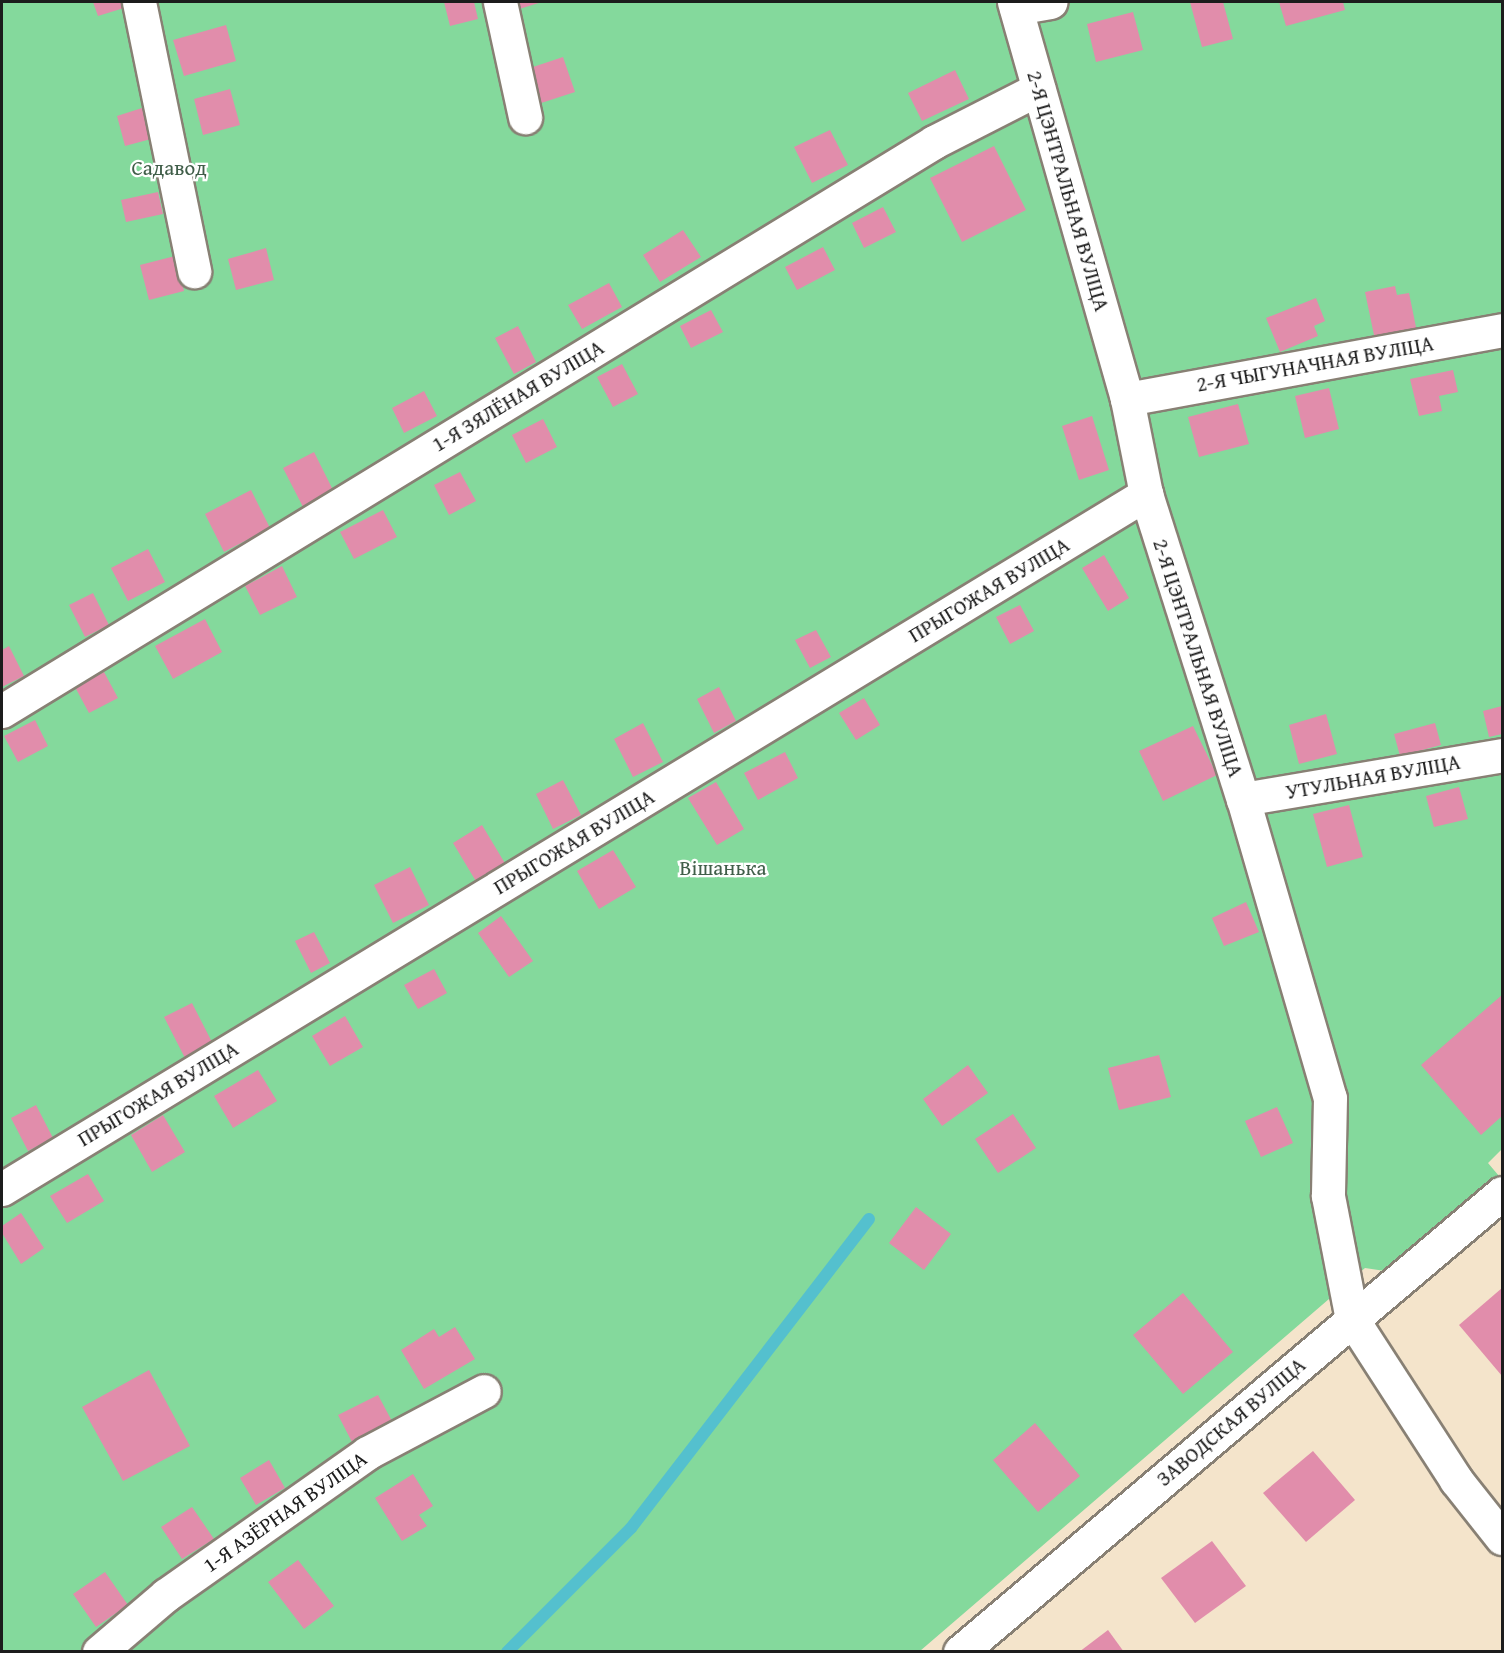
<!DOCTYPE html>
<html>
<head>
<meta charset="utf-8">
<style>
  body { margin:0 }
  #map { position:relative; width:1504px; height:1653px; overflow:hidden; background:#f4e4cb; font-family:"Gentium Book Plus",serif }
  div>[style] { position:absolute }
  .green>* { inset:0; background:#84d99c }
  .stream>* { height:12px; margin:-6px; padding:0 6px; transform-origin:6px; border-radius:6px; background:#54c0ce }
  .building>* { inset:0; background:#e18dab }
  .roads { filter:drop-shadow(2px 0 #888074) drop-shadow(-2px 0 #888074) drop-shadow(0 2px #888074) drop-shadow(0 -2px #888074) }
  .minor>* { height:33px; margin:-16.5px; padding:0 16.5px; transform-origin:16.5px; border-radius:16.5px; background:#fff }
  span { translate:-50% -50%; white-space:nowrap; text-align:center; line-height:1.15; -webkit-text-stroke:4.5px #fff; paint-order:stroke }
  .park-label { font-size:21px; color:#405e49 }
  .street-label { font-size:21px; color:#1c1c1c }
  .frame { position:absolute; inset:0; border:3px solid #1c1c1c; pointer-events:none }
</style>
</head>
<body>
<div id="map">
  <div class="green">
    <i style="clip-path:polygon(2px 2px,1502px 2px,1502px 1149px,1488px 1163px,1499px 1176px,1406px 1257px,1385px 1271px,1365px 1268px,920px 1651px,2px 1652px)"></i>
  </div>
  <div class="stream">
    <i style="left:507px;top:1652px;width:175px;rotate:-45deg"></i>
    <i style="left:631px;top:1528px;width:390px;rotate:-52.4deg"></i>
  </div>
  <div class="building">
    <i style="clip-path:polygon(93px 2px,122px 2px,124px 8px,98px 16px)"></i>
    <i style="clip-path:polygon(444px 2px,474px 2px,478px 19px,450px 26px)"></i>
    <i style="clip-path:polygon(513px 2px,542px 2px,516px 10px)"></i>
    <i style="clip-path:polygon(1190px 2px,1223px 2px,1233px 39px,1202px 47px)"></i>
    <i style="clip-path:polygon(1279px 2px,1343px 2px,1345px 10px,1286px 26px)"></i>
    <i style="clip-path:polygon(1133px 12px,1143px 50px,1096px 62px,1087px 24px)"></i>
    <i style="clip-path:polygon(226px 25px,236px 61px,184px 76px,173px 40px)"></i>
    <i style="clip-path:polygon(563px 57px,575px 92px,532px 106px,521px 71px)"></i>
    <i style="clip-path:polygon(955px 70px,969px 99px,922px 121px,908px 93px)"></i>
    <i style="clip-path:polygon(230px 89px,240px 125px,203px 135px,194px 99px)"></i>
    <i style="clip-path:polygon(142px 108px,151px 139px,125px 146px,117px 116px)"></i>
    <i style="clip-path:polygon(830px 130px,848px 165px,812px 183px,794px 147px)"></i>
    <i style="clip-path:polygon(994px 146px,1026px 210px,962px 242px,930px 178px)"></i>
    <i style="clip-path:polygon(158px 192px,163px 214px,126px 222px,121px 200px)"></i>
    <i style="clip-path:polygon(883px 207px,896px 232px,864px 248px,852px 223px)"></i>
    <i style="clip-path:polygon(683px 230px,701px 257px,660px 282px,643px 255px)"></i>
    <i style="clip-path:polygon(823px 247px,835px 270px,797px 290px,785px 267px)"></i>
    <i style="clip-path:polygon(266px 248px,274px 280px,236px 290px,228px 259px)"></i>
    <i style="clip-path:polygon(175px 256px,184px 291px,149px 300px,140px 265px)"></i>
    <i style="clip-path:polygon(609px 283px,622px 307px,582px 329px,568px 305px)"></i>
    <i style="clip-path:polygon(1395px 286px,1397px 295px,1409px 293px,1417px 332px,1375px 340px,1365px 292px)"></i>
    <i style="clip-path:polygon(1316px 298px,1325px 321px,1314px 326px,1318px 336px,1280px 352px,1266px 318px)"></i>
    <i style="clip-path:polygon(711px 310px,723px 332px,691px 348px,680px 326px)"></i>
    <i style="clip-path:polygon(518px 326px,536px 362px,514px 374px,495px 338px)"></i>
    <i style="clip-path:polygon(622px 364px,638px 394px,613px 407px,597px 377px)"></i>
    <i style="clip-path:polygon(1453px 370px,1458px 392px,1439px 396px,1442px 411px,1419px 416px,1410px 379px)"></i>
    <i style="clip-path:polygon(1329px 388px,1339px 429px,1305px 438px,1295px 396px)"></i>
    <i style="clip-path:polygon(424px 391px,437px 416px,404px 433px,392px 408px)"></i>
    <i style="clip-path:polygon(1238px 404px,1249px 444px,1199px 457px,1188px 417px)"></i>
    <i style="clip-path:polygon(1092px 416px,1109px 470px,1079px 480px,1062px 426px)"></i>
    <i style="clip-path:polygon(543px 419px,557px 447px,526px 463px,512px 435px)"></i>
    <i style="clip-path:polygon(314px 452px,334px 492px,303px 507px,283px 468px)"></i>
    <i style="clip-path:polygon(460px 472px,476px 501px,449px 515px,434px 485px)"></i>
    <i style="clip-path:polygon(251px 490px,270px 528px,224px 552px,205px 514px)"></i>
    <i style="clip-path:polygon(383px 510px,397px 537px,354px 559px,340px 532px)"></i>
    <i style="clip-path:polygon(148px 549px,165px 582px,128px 601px,111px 568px)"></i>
    <i style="clip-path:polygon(1104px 555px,1129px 598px,1108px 611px,1082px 568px)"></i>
    <i style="clip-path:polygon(282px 566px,297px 597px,260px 615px,245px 586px)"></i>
    <i style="clip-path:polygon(93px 593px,109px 625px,85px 637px,69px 605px)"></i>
    <i style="clip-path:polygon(1020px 605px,1034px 631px,1010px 644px,996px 617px)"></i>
    <i style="clip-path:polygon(205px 619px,222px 652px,173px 679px,155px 646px)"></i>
    <i style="clip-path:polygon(816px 630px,831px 657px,810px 668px,795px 640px)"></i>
    <i style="clip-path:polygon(9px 646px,24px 676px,2px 687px,2px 650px)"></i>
    <i style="clip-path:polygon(104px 672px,118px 698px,89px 713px,75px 687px)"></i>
    <i style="clip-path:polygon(719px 687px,736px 721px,714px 733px,697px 699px)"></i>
    <i style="clip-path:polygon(864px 698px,880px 725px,856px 740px,839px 713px)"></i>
    <i style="clip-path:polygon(1502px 706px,1502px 734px,1489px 737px,1483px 711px)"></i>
    <i style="clip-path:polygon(1326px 714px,1337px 754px,1299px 764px,1289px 725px)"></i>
    <i style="clip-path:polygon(35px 720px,48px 746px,18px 762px,4px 736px)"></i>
    <i style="clip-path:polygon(643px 723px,663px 762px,633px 777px,614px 739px)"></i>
    <i style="clip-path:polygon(1435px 723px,1441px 745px,1400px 756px,1394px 734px)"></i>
    <i style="clip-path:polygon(1193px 726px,1217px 775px,1163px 801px,1139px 751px)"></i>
    <i style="clip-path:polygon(785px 752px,798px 778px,758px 800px,744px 773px)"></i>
    <i style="clip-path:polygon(563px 780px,581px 815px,553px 829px,536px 794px)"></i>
    <i style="clip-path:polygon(716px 782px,744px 829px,717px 845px,688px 798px)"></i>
    <i style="clip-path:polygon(1459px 787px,1468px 819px,1434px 827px,1426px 796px)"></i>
    <i style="clip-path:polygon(1349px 805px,1363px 857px,1327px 867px,1313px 814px)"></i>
    <i style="clip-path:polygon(482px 825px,506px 865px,477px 883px,453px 843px)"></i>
    <i style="clip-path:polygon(613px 850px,636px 887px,599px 909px,577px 871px)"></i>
    <i style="clip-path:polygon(410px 867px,429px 905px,393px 923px,374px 885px)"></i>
    <i style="clip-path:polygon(1246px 902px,1259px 932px,1224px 946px,1212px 918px)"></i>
    <i style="clip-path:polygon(501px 916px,533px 961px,509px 977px,478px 933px)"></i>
    <i style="clip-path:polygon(314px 932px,330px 963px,311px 973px,295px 941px)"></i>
    <i style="clip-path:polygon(434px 969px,447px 993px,418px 1009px,404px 985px)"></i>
    <i style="clip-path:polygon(1502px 995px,1502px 1116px,1481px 1135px,1421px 1065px)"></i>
    <i style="clip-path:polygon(192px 1003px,215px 1048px,187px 1062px,164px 1017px)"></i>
    <i style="clip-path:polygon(345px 1016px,363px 1047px,330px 1066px,312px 1036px)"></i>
    <i style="clip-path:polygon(1159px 1055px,1171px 1097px,1119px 1110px,1108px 1068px)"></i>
    <i style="clip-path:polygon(968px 1065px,988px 1093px,942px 1126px,923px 1099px)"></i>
    <i style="clip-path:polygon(258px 1070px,277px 1101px,233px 1128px,214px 1096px)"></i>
    <i style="clip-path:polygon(36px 1105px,53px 1138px,28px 1151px,11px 1118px)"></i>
    <i style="clip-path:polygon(1277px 1107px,1293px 1143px,1261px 1157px,1245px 1121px)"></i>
    <i style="clip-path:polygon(1013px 1114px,1036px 1148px,998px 1173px,975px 1139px)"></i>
    <i style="clip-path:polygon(163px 1115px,185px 1152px,152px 1172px,131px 1135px)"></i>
    <i style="clip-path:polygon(88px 1174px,104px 1201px,67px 1223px,50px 1196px)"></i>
    <i style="clip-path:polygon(916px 1207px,951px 1234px,924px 1270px,889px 1243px)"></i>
    <i style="clip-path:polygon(21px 1213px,44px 1248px,21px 1264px,2px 1233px,2px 1226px)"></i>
    <i style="clip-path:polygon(1502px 1288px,1502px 1376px,1459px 1325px)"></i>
    <i style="clip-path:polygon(1183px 1293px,1233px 1352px,1183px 1394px,1133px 1335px)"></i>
    <i style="clip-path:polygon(455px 1327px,475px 1359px,424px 1389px,401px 1350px,434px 1329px,439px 1337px)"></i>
    <i style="clip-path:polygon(149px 1370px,190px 1446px,123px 1481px,82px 1407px)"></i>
    <i style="clip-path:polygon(378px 1395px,393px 1423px,353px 1444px,338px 1415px)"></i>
    <i style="clip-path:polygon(1035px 1423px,1080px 1476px,1038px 1512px,993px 1460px)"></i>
    <i style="clip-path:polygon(1313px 1451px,1355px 1500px,1306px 1542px,1263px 1493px)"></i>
    <i style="clip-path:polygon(269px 1460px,285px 1488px,256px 1505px,240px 1478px)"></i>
    <i style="clip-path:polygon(413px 1474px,433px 1506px,419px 1515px,427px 1526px,402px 1541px,375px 1498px)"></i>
    <i style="clip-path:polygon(192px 1507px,214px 1539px,182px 1559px,161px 1527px)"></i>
    <i style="clip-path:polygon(1212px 1541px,1246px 1586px,1195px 1623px,1161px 1578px)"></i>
    <i style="clip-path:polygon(298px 1560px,334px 1606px,304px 1629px,268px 1582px)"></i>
    <i style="clip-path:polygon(105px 1572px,128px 1605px,96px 1627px,73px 1594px)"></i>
    <i style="clip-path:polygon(1108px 1630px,1124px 1652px,1079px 1652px)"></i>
  </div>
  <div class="roads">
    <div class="minor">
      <i style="left:139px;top:2px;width:275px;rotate:78.4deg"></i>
      <i style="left:500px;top:2px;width:118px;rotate:77.7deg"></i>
      <i style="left:1014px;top:2px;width:413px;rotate:74.1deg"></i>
      <i style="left:1127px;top:399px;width:97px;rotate:78.7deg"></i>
      <i style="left:1146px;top:494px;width:320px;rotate:72.4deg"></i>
      <i style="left:1243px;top:799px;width:311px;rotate:73.8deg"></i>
      <i style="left:1330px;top:1098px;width:98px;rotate:91.2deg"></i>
      <i style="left:1328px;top:1196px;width:125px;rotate:79deg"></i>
      <i style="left:1352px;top:1319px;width:192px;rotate:57.1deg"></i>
      <i style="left:1456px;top:1480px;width:74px;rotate:51.6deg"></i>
      <i style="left:1016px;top:8px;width:35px;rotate:-10deg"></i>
      <i style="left:1127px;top:399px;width:381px;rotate:-10.4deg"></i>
      <i style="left:2px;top:711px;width:1092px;rotate:-31.4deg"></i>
      <i style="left:934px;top:142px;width:117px;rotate:-27deg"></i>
      <i style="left:1243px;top:799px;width:263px;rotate:-9.6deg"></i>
      <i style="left:2px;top:1189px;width:1339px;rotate:-31.28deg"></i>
      <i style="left:99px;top:1652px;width:88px;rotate:-40.4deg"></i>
      <i style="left:166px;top:1595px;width:246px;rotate:-35.2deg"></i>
      <i style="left:367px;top:1453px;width:132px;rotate:-27.9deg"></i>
      <i style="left:960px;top:1652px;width:710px;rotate:-40.26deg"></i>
    </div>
  </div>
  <div class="park-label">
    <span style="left:169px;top:168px">Садавод</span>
    <span style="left:723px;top:868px">Вішанька</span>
  </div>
  <div class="street-label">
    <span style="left:1068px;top:191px;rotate:74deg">2-Я ЦЭНТРАЛЬНАЯ ВУЛІЦА</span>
    <span style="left:1315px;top:364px;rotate:-10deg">2-Я ЧЫГУНАЧНАЯ ВУЛІЦА</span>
    <span style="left:518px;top:396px;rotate:-31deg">1-Я ЗЯЛЁНАЯ ВУЛІЦА</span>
    <span style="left:989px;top:590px;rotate:-31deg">ПРЫГОЖАЯ ВУЛІЦА</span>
    <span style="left:1198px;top:658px;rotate:72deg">2-Я ЦЭНТРАЛЬНАЯ ВУЛІЦА</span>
    <span style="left:1373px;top:777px;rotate:-10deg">УТУЛЬНАЯ ВУЛІЦА</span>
    <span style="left:574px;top:842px;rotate:-31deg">ПРЫГОЖАЯ ВУЛІЦА</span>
    <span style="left:158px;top:1094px;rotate:-31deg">ПРЫГОЖАЯ ВУЛІЦА</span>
    <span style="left:1231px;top:1422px;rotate:-40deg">ЗАВОДСКАЯ ВУЛІЦА</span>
    <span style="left:285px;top:1512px;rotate:-35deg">1-Я АЗЁРНАЯ ВУЛІЦА</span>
  </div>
  <div class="frame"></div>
</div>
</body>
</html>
